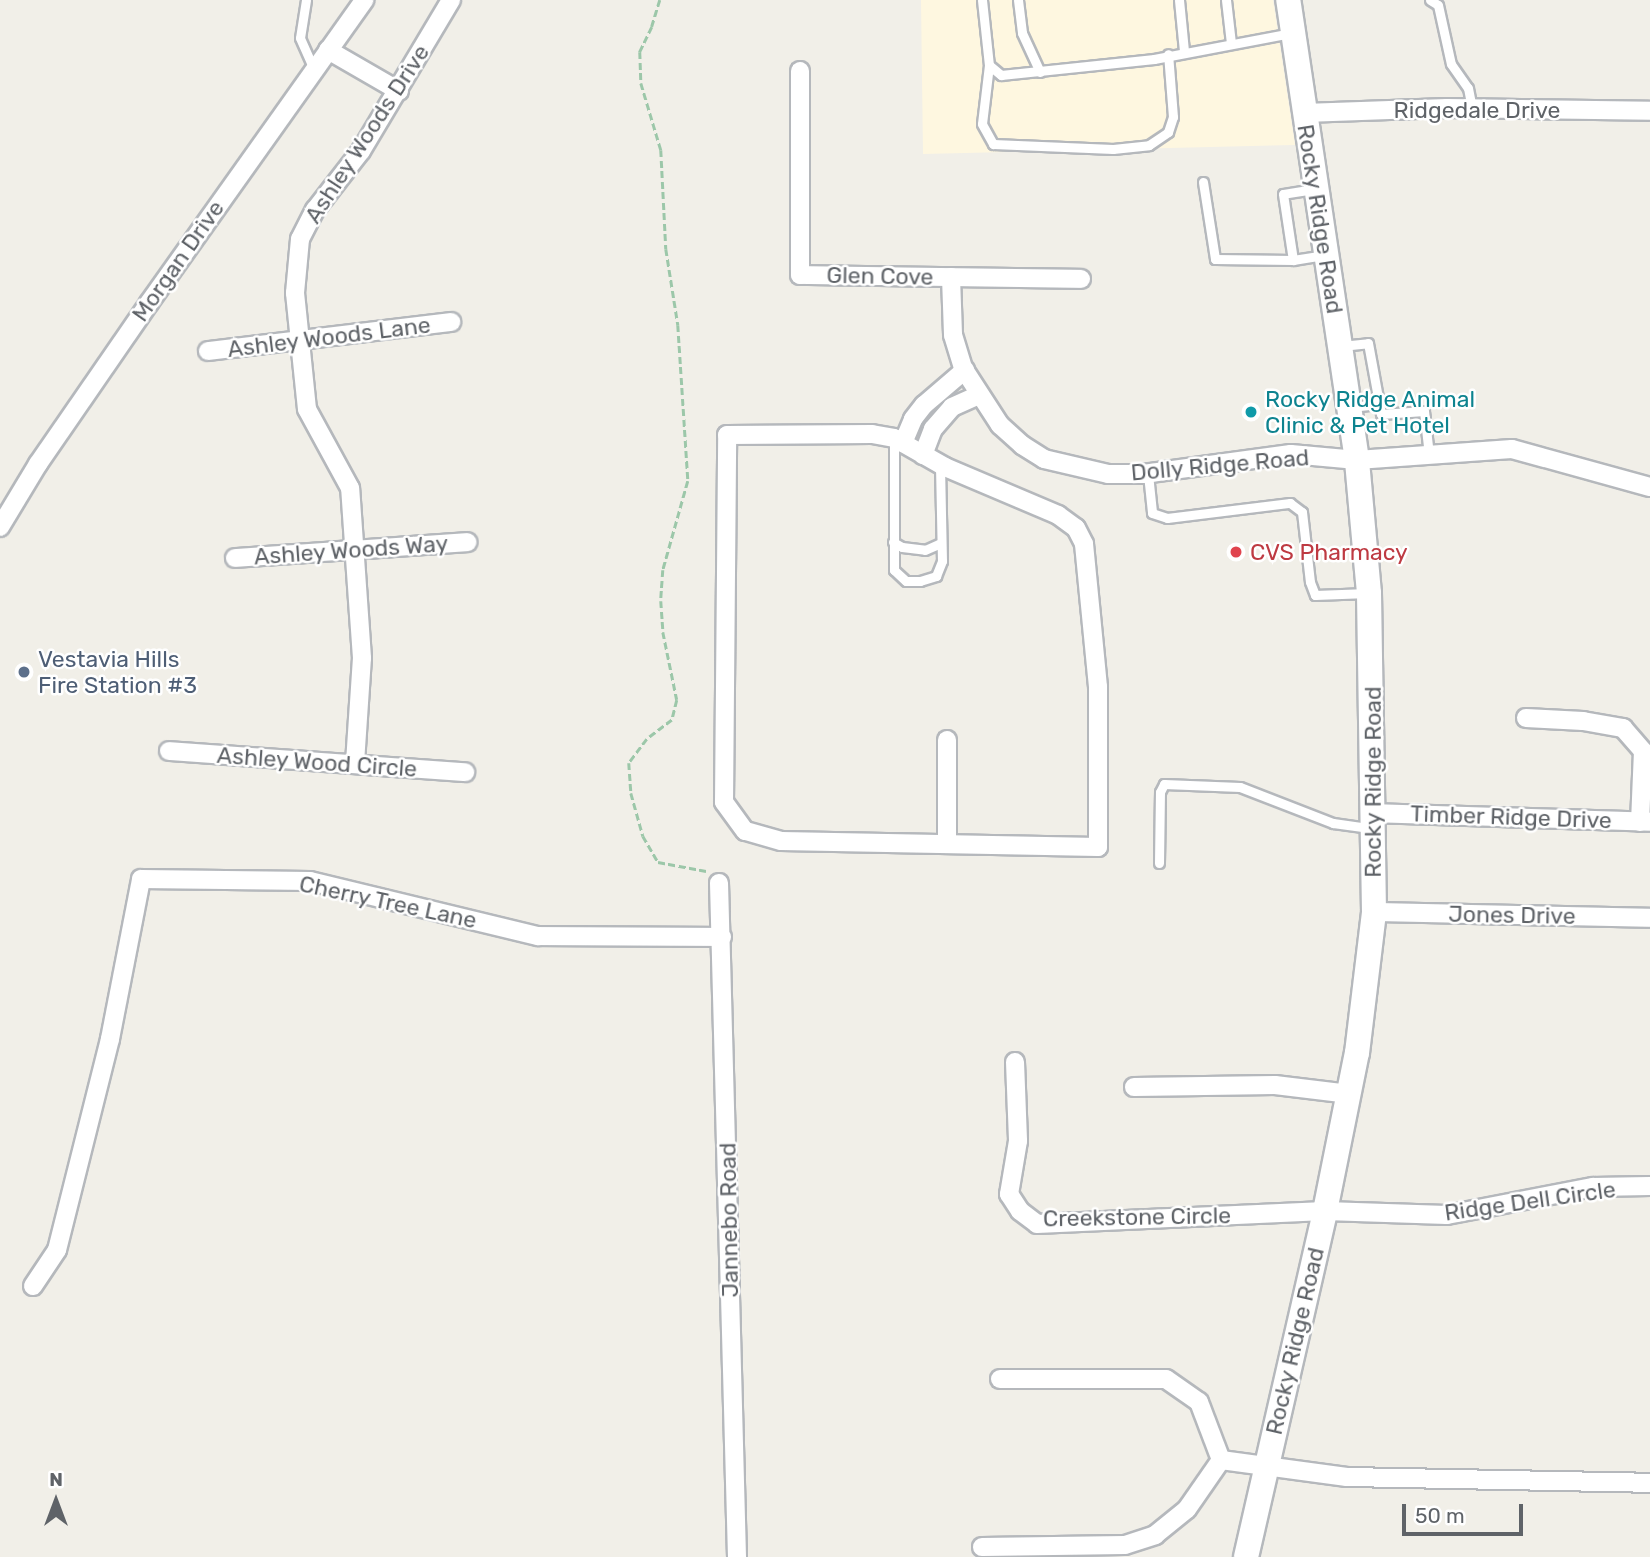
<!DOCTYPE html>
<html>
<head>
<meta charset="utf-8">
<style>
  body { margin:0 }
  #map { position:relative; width:1650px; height:1557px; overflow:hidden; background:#f1efe8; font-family:Rubik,sans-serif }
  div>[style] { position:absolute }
  .commercial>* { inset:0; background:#fef7e0 }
  .path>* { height:2.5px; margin-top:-1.25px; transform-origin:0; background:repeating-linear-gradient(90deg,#9cc7a9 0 7px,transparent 0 10.5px) }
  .roads { filter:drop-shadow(2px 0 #b5b8bc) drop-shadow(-2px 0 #b5b8bc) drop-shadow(0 2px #b5b8bc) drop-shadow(0 -2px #b5b8bc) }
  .service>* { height:9px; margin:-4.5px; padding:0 4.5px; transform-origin:4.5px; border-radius:4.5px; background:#fff }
  .minor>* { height:18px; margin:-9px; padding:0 9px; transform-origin:9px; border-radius:9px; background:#fff }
  .secondary>* { height:24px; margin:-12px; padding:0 12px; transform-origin:12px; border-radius:12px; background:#fff }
  .dots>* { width:19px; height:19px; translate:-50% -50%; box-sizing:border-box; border:4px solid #fff; border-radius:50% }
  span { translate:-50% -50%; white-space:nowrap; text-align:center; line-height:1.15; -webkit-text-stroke:5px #fff; paint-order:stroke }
  .street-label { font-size:23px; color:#5f6368 }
  .culture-label { font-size:23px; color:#0d838f }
  .left { translate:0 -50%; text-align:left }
  .health-label { font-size:23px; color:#be3a42 }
  .service-label { font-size:23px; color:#4e5e75 }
  .north { position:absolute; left:21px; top:1466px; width:70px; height:70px; -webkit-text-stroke:5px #fff; paint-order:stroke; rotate:0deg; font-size:19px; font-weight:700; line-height:28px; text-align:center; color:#5f6368 }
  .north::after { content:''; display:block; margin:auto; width:24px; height:32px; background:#5f6368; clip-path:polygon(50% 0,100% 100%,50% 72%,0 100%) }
  .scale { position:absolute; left:1402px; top:1504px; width:121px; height:32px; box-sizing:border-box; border:4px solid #5f6368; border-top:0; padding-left:9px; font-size:21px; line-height:24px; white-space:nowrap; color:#5f6368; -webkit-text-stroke:5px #fff; paint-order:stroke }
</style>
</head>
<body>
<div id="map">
  <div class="commercial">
    <i style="clip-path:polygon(921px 0,1273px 0,1295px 145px,923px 154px)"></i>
  </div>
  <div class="path">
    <i style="left:660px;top:0;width:28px;rotate:107deg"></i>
    <i style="left:652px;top:27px;width:28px;rotate:116deg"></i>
    <i style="left:640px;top:52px;width:31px;rotate:88deg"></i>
    <i style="left:641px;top:83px;width:70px;rotate:73.4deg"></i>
    <i style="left:661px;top:150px;width:99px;rotate:87.1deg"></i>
    <i style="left:666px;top:249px;width:77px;rotate:81deg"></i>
    <i style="left:678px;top:325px;width:156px;rotate:86.3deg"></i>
    <i style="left:688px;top:481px;width:92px;rotate:105.7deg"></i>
    <i style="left:663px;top:570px;width:31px;rotate:94deg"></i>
    <i style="left:661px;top:601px;width:31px;rotate:86deg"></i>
    <i style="left:663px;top:632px;width:69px;rotate:78.4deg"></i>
    <i style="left:677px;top:700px;width:21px;rotate:104deg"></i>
    <i style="left:672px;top:720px;width:31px;rotate:143deg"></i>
    <i style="left:647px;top:739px;width:30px;rotate:127deg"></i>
    <i style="left:629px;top:763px;width:30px;rotate:86deg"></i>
    <i style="left:631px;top:793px;width:45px;rotate:74.4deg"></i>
    <i style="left:643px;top:836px;width:30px;rotate:60deg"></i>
    <i style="left:658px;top:862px;width:49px;rotate:10.6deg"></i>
  </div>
  <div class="roads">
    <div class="service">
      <i style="left:306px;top:0;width:38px;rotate:99deg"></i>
      <i style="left:300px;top:38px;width:35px;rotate:66deg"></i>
      <i style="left:982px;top:0;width:65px;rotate:83.9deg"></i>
      <i style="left:989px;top:65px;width:16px;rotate:40deg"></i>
      <i style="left:1001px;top:75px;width:154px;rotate:-6deg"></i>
      <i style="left:1154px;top:59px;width:139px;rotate:-10.7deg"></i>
      <i style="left:1018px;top:0;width:33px;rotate:83deg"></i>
      <i style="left:1022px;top:33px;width:43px;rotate:65.2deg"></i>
      <i style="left:1179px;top:0;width:51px;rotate:84.4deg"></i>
      <i style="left:1226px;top:0;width:43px;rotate:83.4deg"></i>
      <i style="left:1430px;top:0;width:9px;rotate:32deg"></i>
      <i style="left:1438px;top:5px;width:60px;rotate:77.6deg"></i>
      <i style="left:1451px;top:64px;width:29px;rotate:55deg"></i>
      <i style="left:1468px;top:88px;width:20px;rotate:79deg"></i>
      <i style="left:989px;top:65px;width:59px;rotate:96.8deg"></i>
      <i style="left:982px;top:124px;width:23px;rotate:61deg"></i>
      <i style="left:993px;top:144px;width:120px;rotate:2.4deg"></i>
      <i style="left:1113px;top:149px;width:36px;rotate:-6deg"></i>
      <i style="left:1149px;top:145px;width:23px;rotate:-34deg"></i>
      <i style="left:1168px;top:132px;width:16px;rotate:-72deg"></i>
      <i style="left:1173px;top:117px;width:63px;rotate:-94.5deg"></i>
      <i style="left:1203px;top:182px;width:78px;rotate:81.1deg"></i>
      <i style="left:1215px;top:259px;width:78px;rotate:0.7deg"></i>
      <i style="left:1314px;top:189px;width:31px;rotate:171deg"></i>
      <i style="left:1283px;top:194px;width:67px;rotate:81.4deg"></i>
      <i style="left:1293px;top:260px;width:31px;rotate:-9deg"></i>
      <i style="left:1341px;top:346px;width:27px;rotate:-6deg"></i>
      <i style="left:1368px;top:343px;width:72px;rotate:79.6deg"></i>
      <i style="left:1381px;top:414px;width:43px;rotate:-4deg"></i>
      <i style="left:1424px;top:411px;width:44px;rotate:83.5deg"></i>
      <i style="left:1350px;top:407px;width:29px;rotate:-6deg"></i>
      <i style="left:894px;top:438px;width:132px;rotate:90deg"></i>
      <i style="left:894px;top:570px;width:16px;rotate:43deg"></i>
      <i style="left:906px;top:581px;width:14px"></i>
      <i style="left:920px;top:581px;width:17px;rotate:-17deg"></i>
      <i style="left:936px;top:576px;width:16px;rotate:-68deg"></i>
      <i style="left:942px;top:561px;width:96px;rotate:-91.2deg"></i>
      <i style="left:1148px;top:474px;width:39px;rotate:84deg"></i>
      <i style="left:1152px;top:513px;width:16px;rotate:18deg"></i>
      <i style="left:1167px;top:518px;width:124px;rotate:-7deg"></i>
      <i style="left:1290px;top:503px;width:15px;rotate:37deg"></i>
      <i style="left:1302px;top:512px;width:70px;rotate:83.5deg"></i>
      <i style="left:1310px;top:582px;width:14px;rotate:69deg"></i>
      <i style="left:1315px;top:595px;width:53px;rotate:-2.2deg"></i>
      <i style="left:893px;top:542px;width:10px;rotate:29deg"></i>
      <i style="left:902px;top:547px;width:23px;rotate:7deg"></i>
      <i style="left:925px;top:550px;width:17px;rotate:-24deg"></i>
      <i style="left:1159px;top:863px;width:71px;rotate:-89.2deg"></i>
      <i style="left:1160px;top:792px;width:9px;rotate:-63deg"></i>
      <i style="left:1164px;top:784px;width:76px;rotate:2.3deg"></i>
      <i style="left:1240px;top:787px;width:100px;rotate:21.2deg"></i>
      <i style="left:1333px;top:823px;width:37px;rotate:8deg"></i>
    </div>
    <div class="minor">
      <i style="left:328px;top:50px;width:82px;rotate:30deg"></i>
      <i style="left:800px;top:71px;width:204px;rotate:90deg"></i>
      <i style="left:800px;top:275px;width:281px;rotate:0.8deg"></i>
      <i style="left:1304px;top:113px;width:143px;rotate:-2deg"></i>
      <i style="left:1447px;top:108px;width:203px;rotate:0.8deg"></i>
      <i style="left:951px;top:277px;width:58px;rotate:88deg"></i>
      <i style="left:953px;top:335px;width:34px;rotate:73deg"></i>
      <i style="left:963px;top:368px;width:68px;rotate:57deg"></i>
      <i style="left:1000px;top:425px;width:30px;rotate:42deg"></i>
      <i style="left:1022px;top:445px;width:26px;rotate:32deg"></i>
      <i style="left:1044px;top:459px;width:66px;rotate:13.2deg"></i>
      <i style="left:1108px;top:474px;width:35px"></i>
      <i style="left:1143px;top:474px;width:149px;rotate:-7.7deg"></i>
      <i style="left:1291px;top:454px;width:66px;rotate:5.2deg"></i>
      <i style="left:1357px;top:460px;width:155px;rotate:-4.1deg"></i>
      <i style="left:1512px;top:449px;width:143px;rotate:15.4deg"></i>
      <i style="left:208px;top:351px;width:245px;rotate:-6.8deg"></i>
      <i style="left:872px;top:434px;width:22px;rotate:10deg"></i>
      <i style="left:894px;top:438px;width:59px;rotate:29.6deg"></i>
      <i style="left:945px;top:467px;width:123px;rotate:23deg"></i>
      <i style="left:1058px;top:515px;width:22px;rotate:36deg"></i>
      <i style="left:1076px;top:528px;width:18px;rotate:63deg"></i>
      <i style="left:1084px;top:544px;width:144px;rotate:84.4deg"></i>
      <i style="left:1098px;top:687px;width:160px;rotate:90deg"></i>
      <i style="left:1098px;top:847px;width:317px;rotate:-178.9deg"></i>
      <i style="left:781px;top:841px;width:37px;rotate:-164deg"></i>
      <i style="left:745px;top:831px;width:36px;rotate:-126deg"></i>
      <i style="left:724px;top:802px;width:367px;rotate:-89.5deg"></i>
      <i style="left:727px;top:435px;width:145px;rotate:-0.4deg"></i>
      <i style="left:903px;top:443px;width:26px;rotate:-67deg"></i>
      <i style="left:913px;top:419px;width:18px;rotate:-52deg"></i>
      <i style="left:924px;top:405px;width:54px;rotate:-40.5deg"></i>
      <i style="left:923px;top:455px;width:28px;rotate:-69deg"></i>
      <i style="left:933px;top:429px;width:29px;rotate:-49deg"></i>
      <i style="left:952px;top:407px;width:30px;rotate:-24deg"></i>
      <i style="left:0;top:527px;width:74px;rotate:-58.9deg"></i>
      <i style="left:38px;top:464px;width:196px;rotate:-55.4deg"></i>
      <i style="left:149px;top:303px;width:372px;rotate:-54.6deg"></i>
      <i style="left:235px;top:558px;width:233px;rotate:-3.9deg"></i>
      <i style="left:1526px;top:718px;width:57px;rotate:3deg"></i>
      <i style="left:1583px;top:721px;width:41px;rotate:9.9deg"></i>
      <i style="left:1623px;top:728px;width:30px;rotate:49deg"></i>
      <i style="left:1643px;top:751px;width:71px;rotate:92.4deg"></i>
      <i style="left:947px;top:740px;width:104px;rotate:90deg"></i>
      <i style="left:169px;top:751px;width:297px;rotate:4.1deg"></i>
      <i style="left:355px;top:763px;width:105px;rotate:-86.2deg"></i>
      <i style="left:362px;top:658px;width:170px;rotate:-94deg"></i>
      <i style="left:350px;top:488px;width:90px;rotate:-118.6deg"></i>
      <i style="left:307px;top:409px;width:117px;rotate:-95.9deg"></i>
      <i style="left:295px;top:293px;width:54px;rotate:-84.7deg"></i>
      <i style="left:300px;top:239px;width:33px;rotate:-63deg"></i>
      <i style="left:315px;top:210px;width:75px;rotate:-52.1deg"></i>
      <i style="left:361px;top:151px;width:176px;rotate:-59.2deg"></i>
      <i style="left:1371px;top:813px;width:279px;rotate:1.8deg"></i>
      <i style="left:719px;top:883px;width:674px;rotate:88.47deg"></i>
      <i style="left:1374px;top:912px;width:276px;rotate:1.2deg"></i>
      <i style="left:1015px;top:1062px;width:79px;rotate:87.8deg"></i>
      <i style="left:1018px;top:1141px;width:54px;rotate:99.6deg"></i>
      <i style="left:1009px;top:1194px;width:20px;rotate:57deg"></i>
      <i style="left:1020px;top:1211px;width:21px;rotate:37deg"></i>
      <i style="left:1037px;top:1224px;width:288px;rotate:-2.6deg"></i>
      <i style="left:1325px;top:1211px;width:122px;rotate:1.9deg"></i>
      <i style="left:1447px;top:1215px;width:149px;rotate:-10.9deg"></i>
      <i style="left:1593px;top:1187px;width:57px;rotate:-1deg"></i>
      <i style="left:1134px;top:1087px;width:141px;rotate:-0.8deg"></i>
      <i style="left:1275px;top:1085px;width:75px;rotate:6.9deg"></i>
      <i style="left:33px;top:1286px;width:43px;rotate:-56.3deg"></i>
      <i style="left:57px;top:1250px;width:218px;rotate:-75.9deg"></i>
      <i style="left:110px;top:1039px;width:163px;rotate:-79deg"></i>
      <i style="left:141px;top:879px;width:169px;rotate:0.7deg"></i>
      <i style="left:310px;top:881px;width:235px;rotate:13.6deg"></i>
      <i style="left:538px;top:936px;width:184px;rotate:0.3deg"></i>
      <i style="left:1000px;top:1379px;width:166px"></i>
      <i style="left:1166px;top:1379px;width:40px;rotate:34.9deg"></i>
      <i style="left:1199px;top:1402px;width:62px;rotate:69.2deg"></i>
      <i style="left:982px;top:1547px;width:143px;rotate:-0.8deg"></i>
      <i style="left:1125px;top:1545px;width:32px;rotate:-18deg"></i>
      <i style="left:1155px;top:1535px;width:41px;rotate:-39.1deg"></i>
      <i style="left:1187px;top:1509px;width:60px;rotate:-55.2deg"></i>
      <i style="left:1221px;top:1460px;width:127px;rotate:7.7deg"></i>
      <i style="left:1347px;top:1477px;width:303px;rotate:1.1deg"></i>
    </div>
    <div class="secondary">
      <i style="left:1246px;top:1557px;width:355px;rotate:-77.1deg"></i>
      <i style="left:1325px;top:1211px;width:161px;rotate:-78.6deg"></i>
      <i style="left:1357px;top:1053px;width:142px;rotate:-83.1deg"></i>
      <i style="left:1374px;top:912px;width:319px;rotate:-90.9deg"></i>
      <i style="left:1369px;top:593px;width:134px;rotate:-95.2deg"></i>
      <i style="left:1357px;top:460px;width:465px;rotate:-98.5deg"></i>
    </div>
  </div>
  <div class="dots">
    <i style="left:1251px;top:412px;background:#0f9aa8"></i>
    <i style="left:1236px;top:552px;background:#e0444e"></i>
    <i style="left:24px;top:672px;background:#5c6f8a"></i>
  </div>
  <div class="street-label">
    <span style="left:1477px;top:110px">Ridgedale Drive</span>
    <span style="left:367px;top:134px;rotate:-57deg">Ashley Woods Drive</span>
    <span style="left:1320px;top:219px;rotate:81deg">Rocky Ridge Road</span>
    <span style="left:178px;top:261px;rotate:-55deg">Morgan Drive</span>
    <span style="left:880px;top:276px;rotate:1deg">Glen Cove</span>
    <span style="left:329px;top:337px;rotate:-7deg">Ashley Woods Lane</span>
    <span style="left:1220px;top:465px;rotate:-5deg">Dolly Ridge Road</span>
    <span style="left:351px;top:550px;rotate:-4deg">Ashley Woods Way</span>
    <span style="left:317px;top:762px;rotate:4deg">Ashley Wood Circle</span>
    <span style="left:1373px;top:782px;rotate:-90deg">Rocky Ridge Road</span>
    <span style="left:1511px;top:817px;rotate:2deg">Timber Ridge Drive</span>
    <span style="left:388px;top:902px;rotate:12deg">Cherry Tree Lane</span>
    <span style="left:1512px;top:915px;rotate:1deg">Jones Drive</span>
    <span style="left:1530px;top:1201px;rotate:-8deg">Ridge Dell Circle</span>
    <span style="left:1137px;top:1217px;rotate:-1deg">Creekstone Circle</span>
    <span style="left:729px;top:1220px;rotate:-91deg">Jannebo Road</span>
    <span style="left:1295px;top:1341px;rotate:-77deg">Rocky Ridge Road</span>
  </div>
  <div class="culture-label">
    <span class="left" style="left:1265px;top:412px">Rocky Ridge Animal<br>Clinic &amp; Pet Hotel</span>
  </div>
  <div class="health-label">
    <span class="left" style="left:1250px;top:552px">CVS Pharmacy</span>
  </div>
  <div class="service-label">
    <span class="left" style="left:38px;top:672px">Vestavia Hills<br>Fire Station #3</span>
  </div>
  <div class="north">N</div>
  <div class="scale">50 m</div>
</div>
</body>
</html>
